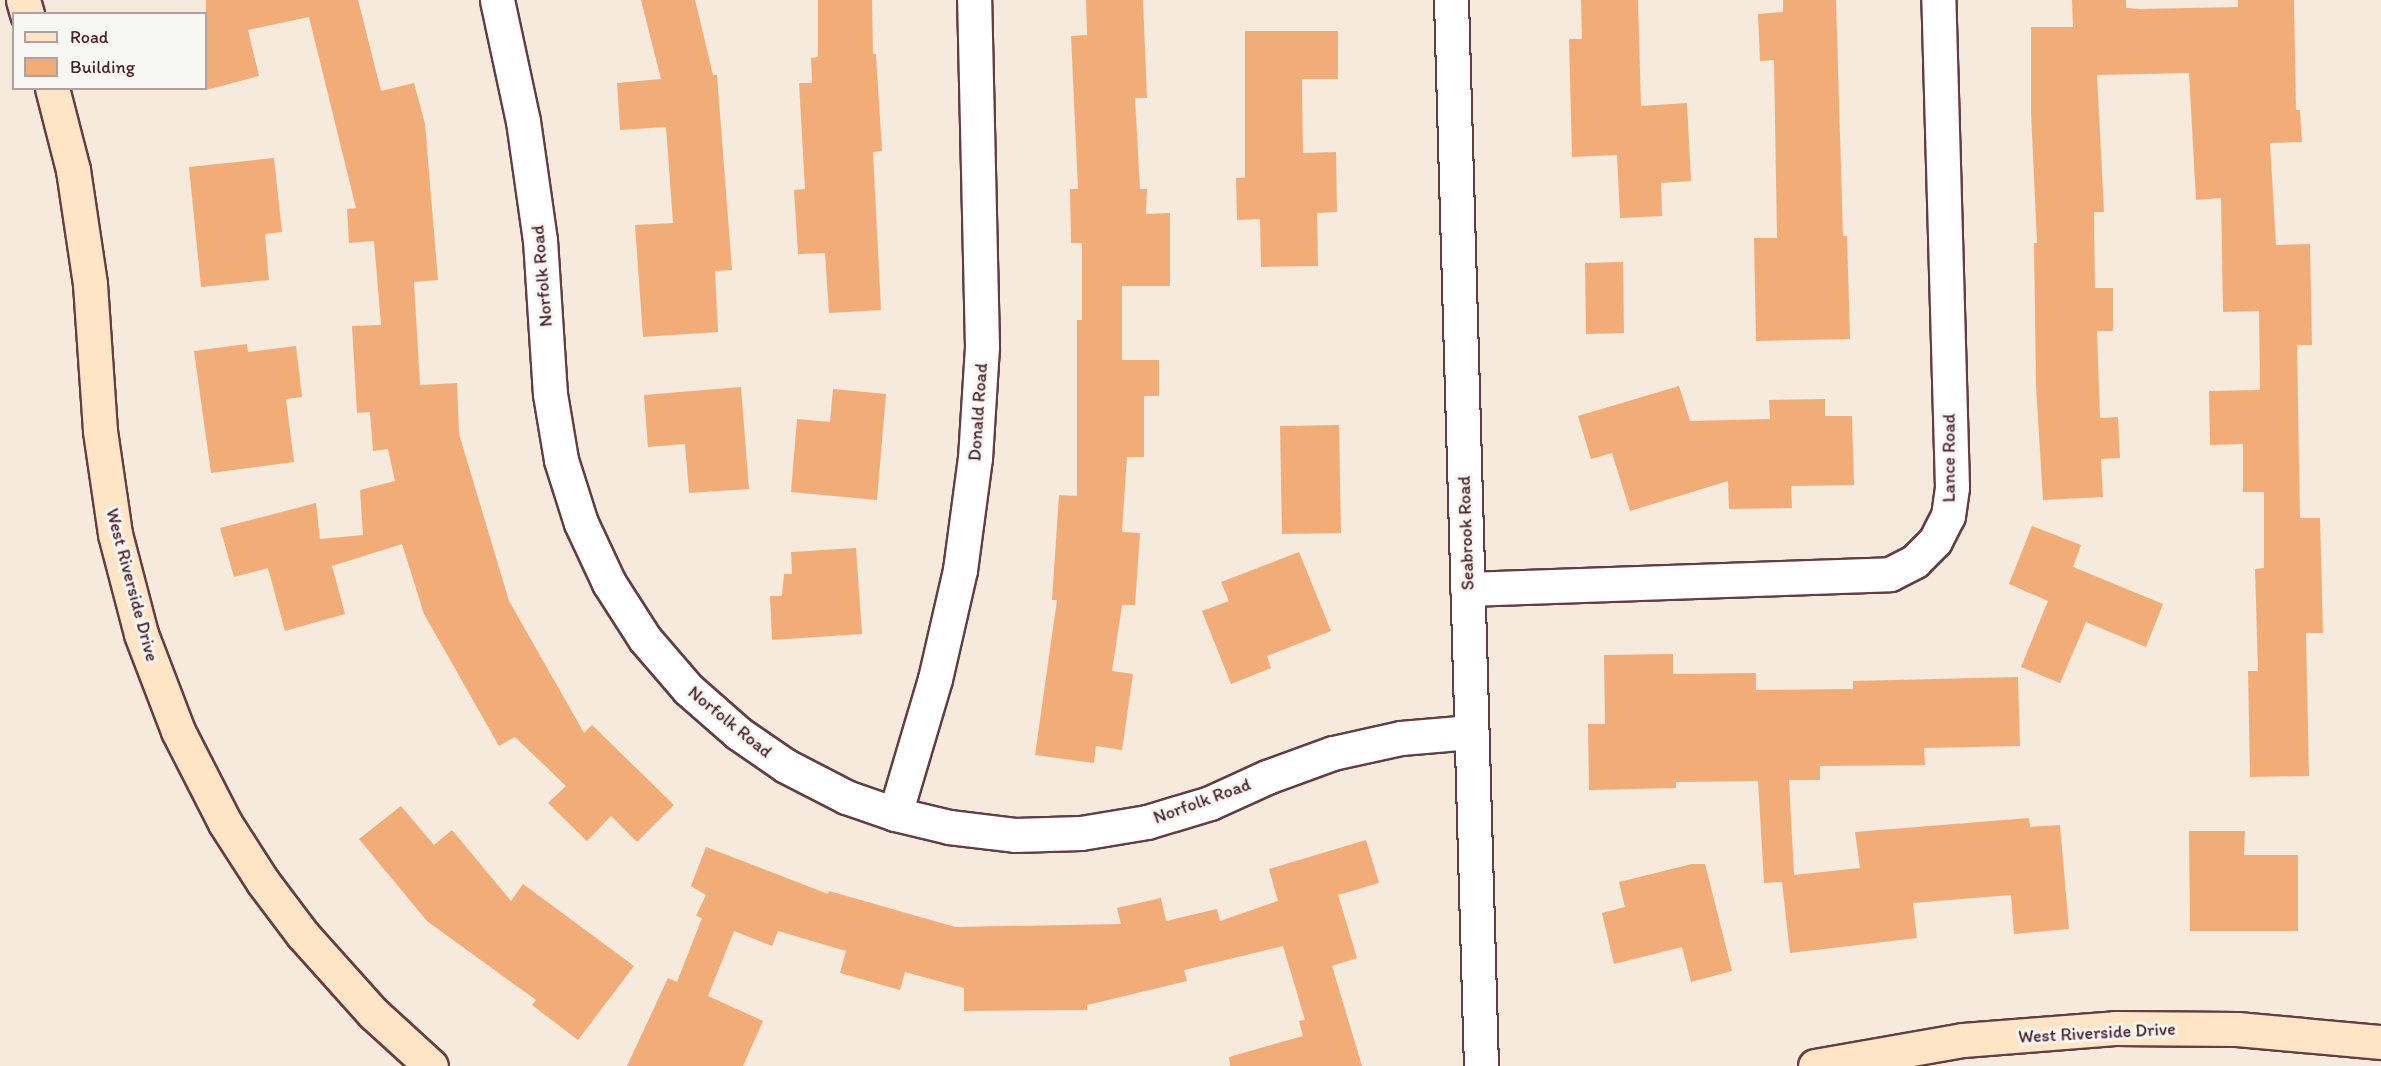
<!DOCTYPE html>
<html>
<head>
<meta charset="utf-8">
<style>
  body { margin:0 }
  #map { position:relative; width:2381px; height:1066px; overflow:hidden; background:#f5eadb; font-family:Itim,sans-serif }
  div>[style] { position:absolute }
  .building>* { inset:0; background:#f2ac78 }
  .roads { filter:drop-shadow(2px 0 #643d45) drop-shadow(-2px 0 #643d45) drop-shadow(0 2px #643d45) drop-shadow(0 -2px #643d45) }
  .street>* { height:33px; margin:-16.5px; padding:0 16.5px; transform-origin:16.5px; border-radius:16.5px; background:#fff }
  .secondary>* { height:33px; margin:-16.5px; padding:0 16.5px; transform-origin:16.5px; border-radius:16.5px; background:#fee5c5 }
  span { translate:-50% -50%; white-space:nowrap; text-align:center; line-height:1.15; -webkit-text-stroke:6px #f6f6f2; paint-order:stroke }
  .street-label { font-size:18px; color:#4a1f2b }
  .legend { position:absolute; left:12px; top:12px; width:195px; height:78px; box-sizing:border-box; background:#f6f6f2; border:2px solid #b1a0a2; margin:0; padding:8px 10px; list-style:none; font-size:18px; color:#4a1f2b }
  .legend li { display:flex; align-items:center; gap:12px; height:30px }
  .legend b { width:30px; border:2px solid #b1a0a2 }
</style>
</head>
<body>
<div id="map">
  <div class="building">
    <i style="clip-path:polygon(206px 0,358px 0,381px 91px,414px 83px,425px 124px,438px 280px,414px 282px,420px 385px,457px 383px,459px 434px,509px 601px,584px 733px,592px 725px,674px 805px,637px 842px,611px 816px,587px 841px,548px 803px,566px 786px,515px 737px,499px 746px,424px 614px,402px 544px,332px 566px,345px 614px,285px 631px,268px 568px,234px 577px,220px 528px,316px 503px,320px 539px,363px 535px,360px 490px,395px 481px,388px 449px,373px 451px,370px 412px,357px 413px,352px 326px,381px 325px,374px 241px,349px 243px,347px 209px,356px 208px,309px 17px,248px 30px,259px 76px,206px 90px)"></i>
    <i style="clip-path:polygon(641px 0,695px 0,713px 75px,717px 75px,732px 270px,715px 271px,718px 332px,643px 337px,635px 225px,673px 223px,666px 127px,620px 130px,617px 83px,661px 79px)"></i>
    <i style="clip-path:polygon(818px 0,872px 0,873px 54px,876px 54px,882px 151px,873px 152px,881px 310px,829px 313px,825px 253px,798px 254px,794px 190px,805px 189px,799px 83px,812px 83px,811px 58px,818px 57px)"></i>
    <i style="clip-path:polygon(1086px 0,1143px 0,1147px 98px,1135px 98px,1140px 189px,1147px 189px,1146px 214px,1170px 213px,1170px 286px,1122px 286px,1122px 360px,1159px 360px,1159px 396px,1144px 396px,1144px 457px,1127px 457px,1122px 532px,1140px 533px,1135px 605px,1122px 605px,1112px 671px,1133px 674px,1122px 750px,1096px 746px,1094px 763px,1035px 755px,1057px 600px,1052px 600px,1059px 495px,1077px 496px,1077px 320px,1082px 320px,1082px 243px,1071px 243px,1070px 189px,1078px 189px,1071px 36px,1087px 35px)"></i>
    <i style="clip-path:polygon(1581px 0,1638px 0,1641px 106px,1687px 103px,1691px 181px,1661px 183px,1662px 216px,1620px 218px,1617px 155px,1572px 157px,1569px 39px,1582px 39px)"></i>
    <i style="clip-path:polygon(1783px 0,1836px 0,1843px 236px,1847px 236px,1850px 339px,1756px 341px,1754px 238px,1777px 238px,1774px 60px,1760px 61px,1758px 14px,1783px 12px)"></i>
    <i style="clip-path:polygon(2072px 0,2126px 0,2126px 8px,2140px 9px,2238px 7px,2238px 0,2294px 0,2296px 110px,2300px 110px,2302px 142px,2270px 143px,2276px 245px,2310px 244px,2312px 345px,2297px 345px,2300px 518px,2320px 518px,2323px 633px,2306px 633px,2309px 776px,2250px 777px,2248px 671px,2258px 671px,2255px 569px,2264px 568px,2264px 492px,2243px 492px,2243px 444px,2210px 445px,2209px 391px,2260px 390px,2259px 311px,2223px 312px,2221px 198px,2196px 200px,2189px 73px,2097px 75px,2104px 212px,2094px 212px,2095px 288px,2113px 288px,2113px 331px,2097px 331px,2100px 418px,2118px 417px,2120px 458px,2101px 459px,2103px 497px,2043px 500px,2036px 386px,2034px 243px,2037px 243px,2031px 112px,2031px 27px,2073px 27px)"></i>
    <i style="clip-path:polygon(1245px 31px,1338px 31px,1338px 79px,1302px 79px,1303px 153px,1336px 152px,1337px 212px,1317px 213px,1318px 266px,1261px 267px,1260px 219px,1237px 220px,1236px 178px,1245px 178px)"></i>
    <i style="clip-path:polygon(274px 158px,282px 232px,265px 234px,269px 280px,201px 287px,189px 167px)"></i>
    <i style="clip-path:polygon(1623px 262px,1624px 333px,1586px 334px,1585px 263px)"></i>
    <i style="clip-path:polygon(247px 344px,248px 352px,296px 346px,302px 397px,286px 399px,294px 462px,211px 473px,194px 351px)"></i>
    <i style="clip-path:polygon(1679px 386px,1690px 421px,1770px 419px,1769px 400px,1825px 399px,1825px 416px,1852px 416px,1854px 485px,1791px 486px,1792px 508px,1729px 509px,1728px 481px,1630px 511px,1612px 453px,1591px 459px,1578px 416px)"></i>
    <i style="clip-path:polygon(741px 387px,749px 489px,689px 493px,685px 444px,648px 447px,644px 395px)"></i>
    <i style="clip-path:polygon(833px 389px,886px 394px,877px 500px,791px 492px,797px 419px,830px 422px)"></i>
    <i style="clip-path:polygon(1339px 425px,1341px 533px,1282px 534px,1280px 426px)"></i>
    <i style="clip-path:polygon(2032px 526px,2081px 545px,2073px 567px,2163px 604px,2146px 647px,2086px 622px,2060px 683px,2021px 667px,2048px 601px,2009px 584px)"></i>
    <i style="clip-path:polygon(856px 548px,862px 634px,772px 640px,770px 596px,782px 596px,784px 574px,792px 574px,791px 552px)"></i>
    <i style="clip-path:polygon(1299px 552px,1331px 631px,1267px 656px,1271px 668px,1231px 684px,1202px 611px,1229px 601px,1221px 582px)"></i>
    <i style="clip-path:polygon(1673px 654px,1673px 674px,1756px 673px,1756px 690px,1853px 689px,1853px 681px,2018px 677px,2020px 746px,1924px 748px,1925px 765px,1820px 766px,1820px 780px,1789px 780px,1794px 875px,1860px 868px,1855px 832px,2029px 818px,2030px 827px,2060px 825px,2069px 929px,2014px 934px,2011px 895px,1913px 903px,1917px 938px,1790px 953px,1782px 882px,1764px 883px,1758px 781px,1676px 782px,1676px 788px,1589px 790px,1588px 724px,1605px 724px,1604px 655px)"></i>
    <i style="clip-path:polygon(401px 806px,434px 845px,452px 830px,511px 901px,523px 884px,634px 966px,578px 1040px,532px 1005px,536px 1000px,427px 921px,359px 839px)"></i>
    <i style="clip-path:polygon(2189px 831px,2245px 831px,2244px 855px,2298px 855px,2298px 931px,2190px 931px)"></i>
    <i style="clip-path:polygon(1366px 840px,1379px 883px,1338px 895px,1357px 958px,1332px 966px,1362px 1066px,1230px 1066px,1229px 1057px,1303px 1036px,1299px 1021px,1305px 1020px,1283px 946px,1184px 970px,1187px 981px,1087px 1005px,1087px 1010px,964px 1011px,964px 988px,905px 972px,900px 990px,840px 973px,846px 951px,778px 931px,772px 946px,734px 931px,708px 996px,763px 1021px,743px 1066px,627px 1066px,668px 978px,677px 982px,702px 918px,696px 916px,706px 895px,691px 886px,706px 847px,828px 894px,829px 891px,955px 927px,1121px 924px,1117px 908px,1161px 898px,1166px 921px,1217px 909px,1220px 921px,1278px 901px,1269px 869px)"></i>
    <i style="clip-path:polygon(1692px 864px,1705px 864px,1732px 971px,1691px 982px,1682px 947px,1614px 964px,1602px 913px,1625px 907px,1619px 882px)"></i>
  </div>
  <div class="roads">
    <div class="street">
      <i style="left:497px;top:0;width:124px;rotate:77.9deg"></i>
      <i style="left:523px;top:121px;width:120px;rotate:81.9deg"></i>
      <i style="left:540px;top:240px;width:154px;rotate:86.3deg"></i>
      <i style="left:550px;top:394px;width:67px;rotate:80.5deg"></i>
      <i style="left:561px;top:460px;width:66px;rotate:72.4deg"></i>
      <i style="left:581px;top:523px;width:66px;rotate:65deg"></i>
      <i style="left:609px;top:583px;width:67px;rotate:57.3deg"></i>
      <i style="left:645px;top:639px;width:66px;rotate:49.3deg"></i>
      <i style="left:688px;top:689px;width:67px;rotate:41.3deg"></i>
      <i style="left:738px;top:733px;width:58px;rotate:34.5deg"></i>
      <i style="left:786px;top:766px;width:68px;rotate:27.3deg"></i>
      <i style="left:846px;top:797px;width:52px;rotate:19.1deg"></i>
      <i style="left:895px;top:814px;width:56px;rotate:13.5deg"></i>
      <i style="left:949px;top:827px;width:66px;rotate:6.9deg"></i>
      <i style="left:1015px;top:835px;width:66px;rotate:-1.7deg"></i>
      <i style="left:1081px;top:833px;width:67px;rotate:-9.5deg"></i>
      <i style="left:1147px;top:822px;width:66px;rotate:-16.8deg"></i>
      <i style="left:1210px;top:803px;width:63px;rotate:-24.5deg"></i>
      <i style="left:1267px;top:777px;width:70px;rotate:-20deg"></i>
      <i style="left:1333px;top:753px;width:70px;rotate:-12.4deg"></i>
      <i style="left:1401px;top:738px;width:70px;rotate:-4.9deg"></i>
      <i style="left:1451px;top:0;width:1066px;rotate:88.39deg"></i>
      <i style="left:1467px;top:589px;width:423px;rotate:-2deg"></i>
      <i style="left:1890px;top:574px;width:28px;rotate:-27deg"></i>
      <i style="left:1915px;top:561px;width:28px;rotate:-45deg"></i>
      <i style="left:1935px;top:541px;width:28px;rotate:-63deg"></i>
      <i style="left:1948px;top:516px;width:29px;rotate:-82deg"></i>
      <i style="left:1952px;top:487px;width:487px;rotate:-91.6deg"></i>
      <i style="left:895px;top:814px;width:141px;rotate:-73.5deg"></i>
      <i style="left:935px;top:679px;width:112px;rotate:-77.1deg"></i>
      <i style="left:960px;top:570px;width:113px;rotate:-82.4deg"></i>
      <i style="left:975px;top:458px;width:112px;rotate:-86.4deg"></i>
      <i style="left:982px;top:346px;width:346px;rotate:-91.3deg"></i>
    </div>
    <div class="secondary">
      <i style="left:23px;top:0;width:15px;rotate:74deg"></i>
      <i style="left:52px;top:88px;width:85px;rotate:75.6deg"></i>
      <i style="left:73px;top:170px;width:115px;rotate:81.5deg"></i>
      <i style="left:90px;top:284px;width:147px;rotate:86.1deg"></i>
      <i style="left:100px;top:431px;width:104px;rotate:81.7deg"></i>
      <i style="left:115px;top:534px;width:103px;rotate:75.4deg"></i>
      <i style="left:141px;top:634px;width:104px;rotate:69.1deg"></i>
      <i style="left:178px;top:731px;width:103px;rotate:62.9deg"></i>
      <i style="left:225px;top:823px;width:70px;rotate:57.2deg"></i>
      <i style="left:263px;top:882px;width:66px;rotate:53deg"></i>
      <i style="left:303px;top:935px;width:106px;rotate:48.1deg"></i>
      <i style="left:374px;top:1014px;width:77px;rotate:42.4deg"></i>
      <i style="left:1815px;top:1066px;width:150px;rotate:-10deg"></i>
      <i style="left:1963px;top:1040px;width:152px;rotate:-4.5deg"></i>
      <i style="left:2115px;top:1028px;width:122px;rotate:0.5deg"></i>
      <i style="left:2237px;top:1029px;width:145px;rotate:5.2deg"></i>
    </div>
  </div>
  <div class="street-label">
    <span style="left:542px;top:276px;rotate:-95deg">Norfolk Road</span>
    <span style="left:978px;top:412px;rotate:-86deg">Donald Road</span>
    <span style="left:1949px;top:458px;rotate:-90deg">Lance Road</span>
    <span style="left:1466px;top:533px;rotate:-92deg">Seabrook Road</span>
    <span style="left:132px;top:585px;rotate:75deg">West Riverside Drive</span>
    <span style="left:730px;top:722px;rotate:39deg">Norfolk Road</span>
    <span style="left:1202px;top:801px;rotate:-20deg">Norfolk Road</span>
    <span style="left:2097px;top:1033px;rotate:-3deg">West Riverside Drive</span>
  </div>
  <ul class="legend">
  <li><b style="height:8px;background:#fee5c5"></b>Road</li>
  <li><b style="height:16px;background:#f2ac78"></b>Building</li>
  </ul>
</div>
</body>
</html>
